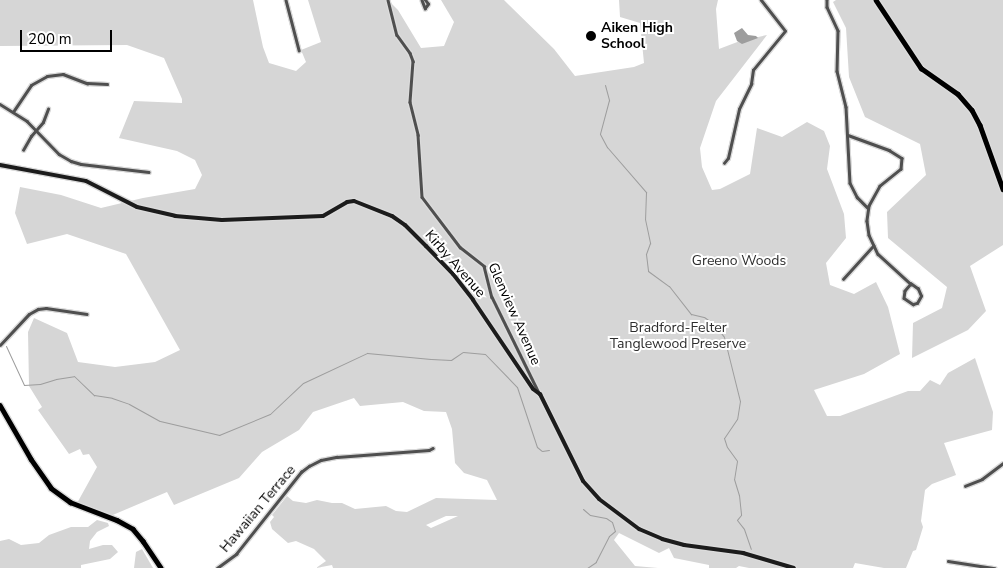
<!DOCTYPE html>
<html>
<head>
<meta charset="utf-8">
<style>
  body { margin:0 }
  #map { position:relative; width:1003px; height:568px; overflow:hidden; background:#fff; font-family:"Nunito Sans",sans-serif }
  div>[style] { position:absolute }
  .green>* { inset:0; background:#d6d6d6 }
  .water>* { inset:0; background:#9d9d9d }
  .stream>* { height:1px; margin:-0.5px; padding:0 0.5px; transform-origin:0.5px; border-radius:0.5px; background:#9d9d9d }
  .roads { filter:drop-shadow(1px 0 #dbdbdb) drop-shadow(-1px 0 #dbdbdb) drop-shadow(0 1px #dbdbdb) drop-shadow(0 -1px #dbdbdb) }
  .street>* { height:2.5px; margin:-1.25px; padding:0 1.25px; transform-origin:1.25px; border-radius:1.25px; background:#4f4f4f }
  .secondary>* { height:4px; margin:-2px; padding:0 2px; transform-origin:2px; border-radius:2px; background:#1c1c1c }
  .primary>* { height:4.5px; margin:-2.25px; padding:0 2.25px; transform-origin:2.25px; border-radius:2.25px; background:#000 }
  .dots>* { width:14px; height:14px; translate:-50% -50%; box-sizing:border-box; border:2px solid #fff; border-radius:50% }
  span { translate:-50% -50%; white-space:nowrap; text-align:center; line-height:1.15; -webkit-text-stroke:4px #fff; paint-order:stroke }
  .poi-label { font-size:14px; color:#000; font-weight:700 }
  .left { translate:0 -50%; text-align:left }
  .park-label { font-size:14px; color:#2d2d2d }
  .street-label { font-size:14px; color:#000 }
  .scale { position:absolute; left:20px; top:30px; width:92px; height:22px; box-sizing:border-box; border:2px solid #000; border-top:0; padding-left:6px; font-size:15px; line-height:18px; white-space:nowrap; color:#000; -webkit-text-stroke:4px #fff; paint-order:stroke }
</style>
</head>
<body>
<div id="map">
  <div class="green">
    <i style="clip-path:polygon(evenodd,0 0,253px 0,263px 47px,269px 63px,296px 71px,306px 62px,301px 50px,321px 42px,308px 0,388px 0,398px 10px,421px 48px,444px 46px,454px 22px,441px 0,504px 0,554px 49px,575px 76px,634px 67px,644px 63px,640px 23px,620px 17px,619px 0,718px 0,716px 9px,719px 49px,740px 41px,767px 35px,716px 101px,700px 148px,702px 167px,712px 190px,720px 189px,750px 174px,757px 128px,782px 137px,807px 122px,824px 131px,830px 146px,827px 169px,844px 214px,846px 238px,826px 263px,830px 285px,854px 294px,876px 282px,888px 307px,900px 354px,864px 374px,814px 390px,827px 416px,840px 416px,908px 391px,920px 391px,930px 380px,940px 385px,948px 373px,975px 358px,993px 412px,992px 430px,944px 443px,956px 475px,932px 484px,925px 490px,921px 521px,923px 527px,916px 550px,913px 551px,906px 568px,884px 568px,855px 563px,853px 568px,749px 568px,739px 566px,736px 568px,709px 568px,709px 565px,674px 558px,669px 548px,659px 553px,619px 533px,614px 540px,635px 566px,658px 568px,333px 568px,332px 565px,316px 568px,326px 561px,314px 549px,296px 541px,288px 543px,272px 529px,270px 522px,274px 517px,272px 515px,287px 496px,293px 501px,306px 503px,317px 500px,332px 503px,342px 503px,355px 509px,386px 506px,396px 511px,407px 512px,436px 498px,497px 500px,487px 480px,464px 473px,455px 463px,452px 429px,446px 412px,424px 411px,403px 402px,360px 406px,354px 398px,313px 412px,299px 430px,262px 452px,239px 478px,174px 505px,167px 492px,108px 517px,76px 505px,97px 467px,89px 454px,83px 455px,80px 449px,69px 454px,38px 410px,42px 407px,29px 386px,28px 332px,34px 318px,67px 333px,78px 362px,115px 367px,155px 362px,180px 350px,126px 254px,67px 234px,27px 244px,15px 213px,20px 187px,61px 195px,101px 208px,143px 198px,195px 189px,202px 175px,195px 160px,177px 151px,119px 138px,134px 101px,182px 103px,182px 99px,164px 58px,127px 45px,0 46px,0 0,446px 516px,458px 516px,431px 528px,426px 525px,446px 516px)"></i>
    <i style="clip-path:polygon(836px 0,1003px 0,1003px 245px,970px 266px,986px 311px,968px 330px,912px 358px,913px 323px,942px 308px,947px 287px,888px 238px,887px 212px,926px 175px,920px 144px,865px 117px,849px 77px,846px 28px,833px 2px)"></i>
    <i style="clip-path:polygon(97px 520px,108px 523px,109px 526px,97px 532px,90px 541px,89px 549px,103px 545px,112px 545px,118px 552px,110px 559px,81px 565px,81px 568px,0 568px,0 541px,9px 539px,21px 545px,39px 543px,49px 535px,71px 527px,88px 527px)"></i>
    <i style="clip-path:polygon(142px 549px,153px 568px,134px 568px,136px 552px)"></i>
  </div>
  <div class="water">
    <i style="clip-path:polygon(742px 28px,748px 35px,756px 36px,758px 38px,742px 44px,737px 41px,734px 33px)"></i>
  </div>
  <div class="stream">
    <i style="left:605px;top:85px;width:16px;rotate:75deg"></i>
    <i style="left:609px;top:100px;width:35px;rotate:105deg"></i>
    <i style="left:600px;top:134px;width:15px;rotate:62deg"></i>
    <i style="left:607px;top:147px;width:60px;rotate:49.1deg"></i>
    <i style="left:646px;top:192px;width:27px;rotate:92deg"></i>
    <i style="left:645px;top:219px;width:25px;rotate:78deg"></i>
    <i style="left:650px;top:243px;width:12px;rotate:110deg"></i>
    <i style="left:646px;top:254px;width:17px;rotate:83deg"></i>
    <i style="left:648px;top:271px;width:26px;rotate:36deg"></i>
    <i style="left:669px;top:286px;width:36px;rotate:52deg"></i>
    <i style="left:691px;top:314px;width:13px;rotate:13deg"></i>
    <i style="left:704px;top:317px;width:12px;rotate:35deg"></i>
    <i style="left:714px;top:324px;width:16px;rotate:52deg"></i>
    <i style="left:724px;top:337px;width:66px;rotate:76deg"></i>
    <i style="left:740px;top:401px;width:18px;rotate:99deg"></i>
    <i style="left:737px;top:419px;width:23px;rotate:124deg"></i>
    <i style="left:724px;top:438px;width:9px;rotate:72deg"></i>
    <i style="left:727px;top:447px;width:17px;rotate:54deg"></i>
    <i style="left:737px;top:461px;width:18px;rotate:99deg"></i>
    <i style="left:734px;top:479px;width:17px;rotate:73deg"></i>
    <i style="left:739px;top:495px;width:20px;rotate:84deg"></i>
    <i style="left:741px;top:515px;width:6px;rotate:129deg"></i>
    <i style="left:737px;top:520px;width:11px;rotate:52deg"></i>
    <i style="left:744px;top:529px;width:21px;rotate:71deg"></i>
    <i style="left:6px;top:346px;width:43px;rotate:65.2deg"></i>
    <i style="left:24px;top:385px;width:16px;rotate:-4deg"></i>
    <i style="left:40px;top:384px;width:17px;rotate:-17deg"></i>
    <i style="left:56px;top:379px;width:18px;rotate:-9deg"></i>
    <i style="left:74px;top:376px;width:28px;rotate:44deg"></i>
    <i style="left:94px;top:395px;width:18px;rotate:9deg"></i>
    <i style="left:112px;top:398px;width:18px;rotate:19deg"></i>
    <i style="left:129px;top:404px;width:35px;rotate:29deg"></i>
    <i style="left:160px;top:421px;width:61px;rotate:13.3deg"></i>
    <i style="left:219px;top:435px;width:55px;rotate:-22.4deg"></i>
    <i style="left:270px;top:414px;width:45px;rotate:-43.2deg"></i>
    <i style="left:303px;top:383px;width:71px;rotate:-25.1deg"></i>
    <i style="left:367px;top:353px;width:64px;rotate:5.4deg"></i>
    <i style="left:431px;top:359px;width:20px;rotate:3deg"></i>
    <i style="left:451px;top:360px;width:14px;rotate:-34deg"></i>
    <i style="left:463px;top:352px;width:22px;rotate:5deg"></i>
    <i style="left:485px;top:354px;width:46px;rotate:45.9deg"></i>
    <i style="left:517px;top:387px;width:63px;rotate:71.6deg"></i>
    <i style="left:537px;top:447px;width:6px;rotate:39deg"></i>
    <i style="left:542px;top:451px;width:7px;rotate:-8deg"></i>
    <i style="left:583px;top:509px;width:9px;rotate:41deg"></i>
    <i style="left:590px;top:515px;width:16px;rotate:11deg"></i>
    <i style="left:606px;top:518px;width:7px;rotate:34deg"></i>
    <i style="left:612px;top:522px;width:9px;rotate:72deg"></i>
    <i style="left:615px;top:531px;width:8px;rotate:140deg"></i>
    <i style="left:609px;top:536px;width:29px;rotate:117deg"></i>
    <i style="left:596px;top:562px;width:11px;rotate:146deg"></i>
  </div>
  <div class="roads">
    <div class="street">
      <i style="left:286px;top:0;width:52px;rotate:75.4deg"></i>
      <i style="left:388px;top:0;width:36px;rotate:76deg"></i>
      <i style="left:397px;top:35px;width:22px;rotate:54deg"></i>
      <i style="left:410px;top:53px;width:9px;rotate:69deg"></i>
      <i style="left:413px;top:61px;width:41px;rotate:94.2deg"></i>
      <i style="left:410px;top:102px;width:34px;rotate:76deg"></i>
      <i style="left:418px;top:135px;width:62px;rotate:86.3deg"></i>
      <i style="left:422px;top:197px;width:63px;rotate:52.8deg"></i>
      <i style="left:460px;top:247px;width:31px;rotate:38deg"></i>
      <i style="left:484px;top:266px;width:32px;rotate:76deg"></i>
      <i style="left:492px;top:297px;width:107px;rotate:63.9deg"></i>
      <i style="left:422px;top:0;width:9px;rotate:69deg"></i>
      <i style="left:425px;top:8px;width:5px;rotate:-53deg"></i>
      <i style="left:428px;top:4px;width:5px;rotate:-127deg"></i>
      <i style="left:827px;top:0;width:7px;rotate:90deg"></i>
      <i style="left:827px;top:7px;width:26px;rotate:65deg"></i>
      <i style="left:838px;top:31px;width:40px;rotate:91.4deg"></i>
      <i style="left:837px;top:71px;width:37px;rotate:76deg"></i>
      <i style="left:846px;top:107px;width:76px;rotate:87deg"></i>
      <i style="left:850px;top:183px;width:16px;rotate:63deg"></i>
      <i style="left:857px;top:197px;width:16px;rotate:45deg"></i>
      <i style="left:0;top:104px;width:32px;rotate:32deg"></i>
      <i style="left:27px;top:121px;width:46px;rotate:45.9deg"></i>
      <i style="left:59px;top:154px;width:14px;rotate:30deg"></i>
      <i style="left:71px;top:161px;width:10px;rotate:17deg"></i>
      <i style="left:81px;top:164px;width:68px;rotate:6.7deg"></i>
      <i style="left:13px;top:112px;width:32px;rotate:-56deg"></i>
      <i style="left:31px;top:85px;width:18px;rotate:-29deg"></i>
      <i style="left:47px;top:76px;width:16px;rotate:-7deg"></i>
      <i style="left:63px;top:74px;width:26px;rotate:21deg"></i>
      <i style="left:87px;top:83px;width:20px;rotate:3deg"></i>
      <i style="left:848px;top:135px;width:44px;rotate:20.1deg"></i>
      <i style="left:889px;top:150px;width:15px;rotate:32deg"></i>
      <i style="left:902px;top:158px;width:11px;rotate:95deg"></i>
      <i style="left:901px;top:169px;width:27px;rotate:141deg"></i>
      <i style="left:880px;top:186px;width:23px;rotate:119deg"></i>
      <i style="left:869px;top:206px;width:15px;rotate:98deg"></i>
      <i style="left:867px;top:221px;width:14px;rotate:82deg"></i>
      <i style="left:869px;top:235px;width:21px;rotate:65deg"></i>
      <i style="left:878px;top:254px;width:45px;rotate:42.3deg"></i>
      <i style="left:911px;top:284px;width:9px;rotate:131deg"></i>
      <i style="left:905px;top:291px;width:7px;rotate:98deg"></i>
      <i style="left:904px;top:298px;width:11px;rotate:34deg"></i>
      <i style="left:913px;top:304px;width:4px;rotate:-14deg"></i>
      <i style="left:917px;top:303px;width:8px;rotate:-60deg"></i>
      <i style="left:921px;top:296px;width:8px;rotate:-113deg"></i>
      <i style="left:918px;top:289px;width:9px;rotate:-144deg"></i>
      <i style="left:23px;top:150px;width:16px;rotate:-60deg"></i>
      <i style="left:31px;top:136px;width:18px;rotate:-49deg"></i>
      <i style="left:43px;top:122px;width:14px;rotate:-69deg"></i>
      <i style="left:724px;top:163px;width:6px;rotate:-51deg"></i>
      <i style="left:728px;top:158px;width:50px;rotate:-77.3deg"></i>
      <i style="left:739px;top:109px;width:28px;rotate:-64deg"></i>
      <i style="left:751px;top:84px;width:14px;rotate:-82deg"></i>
      <i style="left:753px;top:70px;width:50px;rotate:-50.6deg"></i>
      <i style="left:785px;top:31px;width:39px;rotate:-128deg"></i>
      <i style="left:843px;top:279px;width:45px;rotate:-47.7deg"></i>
      <i style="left:0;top:345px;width:42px;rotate:-46.9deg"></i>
      <i style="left:29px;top:314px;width:10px;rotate:-29deg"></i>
      <i style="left:38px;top:309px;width:8px;rotate:-7deg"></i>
      <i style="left:46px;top:308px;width:41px;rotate:8.3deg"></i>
      <i style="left:965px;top:486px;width:18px;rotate:-22deg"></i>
      <i style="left:982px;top:479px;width:26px;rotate:-37deg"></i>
      <i style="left:948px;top:561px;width:47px;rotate:8.7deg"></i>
      <i style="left:217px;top:568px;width:24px;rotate:-36deg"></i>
      <i style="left:236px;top:554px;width:105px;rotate:-51.6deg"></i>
      <i style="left:301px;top:472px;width:10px;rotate:-37deg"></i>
      <i style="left:309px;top:466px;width:13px;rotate:-27deg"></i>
      <i style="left:321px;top:460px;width:16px;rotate:-11deg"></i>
      <i style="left:337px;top:457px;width:92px;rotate:-4.4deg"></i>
      <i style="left:429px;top:450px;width:4px;rotate:-27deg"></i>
    </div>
    <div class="secondary">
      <i style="left:0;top:165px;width:87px;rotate:10.5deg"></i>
      <i style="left:86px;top:181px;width:57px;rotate:27deg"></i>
      <i style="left:137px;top:207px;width:39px;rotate:13deg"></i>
      <i style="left:175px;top:216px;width:47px;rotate:4.9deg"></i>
      <i style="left:222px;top:220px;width:101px;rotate:-2.3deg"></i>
      <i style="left:323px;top:216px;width:28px;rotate:-30deg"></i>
      <i style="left:347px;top:202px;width:7px;rotate:-8deg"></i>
      <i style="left:354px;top:201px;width:41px;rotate:21.5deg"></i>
      <i style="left:392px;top:216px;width:16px;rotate:35deg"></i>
      <i style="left:405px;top:225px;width:30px;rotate:45deg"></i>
      <i style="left:426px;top:246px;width:39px;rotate:46deg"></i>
      <i style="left:453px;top:274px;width:33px;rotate:52deg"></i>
      <i style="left:473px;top:300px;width:107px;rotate:56deg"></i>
      <i style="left:533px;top:389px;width:9px;rotate:36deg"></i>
      <i style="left:540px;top:394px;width:97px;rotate:63.7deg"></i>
      <i style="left:583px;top:481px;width:24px;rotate:48deg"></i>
      <i style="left:599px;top:499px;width:50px;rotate:36.9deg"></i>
      <i style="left:639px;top:529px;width:25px;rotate:23deg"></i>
      <i style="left:662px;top:539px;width:23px;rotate:15deg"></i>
      <i style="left:684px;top:545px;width:60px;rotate:7.7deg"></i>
      <i style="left:743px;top:553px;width:53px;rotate:16.4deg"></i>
    </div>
    <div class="primary">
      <i style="left:876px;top:0;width:82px;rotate:56.5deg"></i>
      <i style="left:921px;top:68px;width:45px;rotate:35.1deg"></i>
      <i style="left:958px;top:94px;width:21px;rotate:49deg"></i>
      <i style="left:972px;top:110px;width:17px;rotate:62deg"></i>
      <i style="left:980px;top:125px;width:68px;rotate:70.2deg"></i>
      <i style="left:0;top:405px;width:62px;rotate:60.1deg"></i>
      <i style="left:31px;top:459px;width:35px;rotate:55deg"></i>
      <i style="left:51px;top:488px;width:24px;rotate:36deg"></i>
      <i style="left:70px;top:502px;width:50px;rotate:21deg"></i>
      <i style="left:117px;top:520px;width:18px;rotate:29deg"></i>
      <i style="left:133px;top:529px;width:16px;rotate:50deg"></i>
      <i style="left:143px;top:541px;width:32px;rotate:56deg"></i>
    </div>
  </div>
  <div class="dots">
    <i style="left:591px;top:36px;background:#000"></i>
  </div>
  <div class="poi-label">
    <span class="left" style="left:601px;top:36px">Aiken High<br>School</span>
  </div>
  <div class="park-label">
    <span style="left:739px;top:261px">Greeno Woods</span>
    <span style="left:678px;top:336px">Bradford-Felter<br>Tanglewood Preserve</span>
  </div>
  <div class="street-label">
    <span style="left:455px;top:264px;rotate:49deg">Kirby Avenue</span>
    <span style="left:514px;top:314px;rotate:66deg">Glenview Avenue</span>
    <span style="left:258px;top:509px;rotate:-50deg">Hawaiian Terrace</span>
  </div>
  <div class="scale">200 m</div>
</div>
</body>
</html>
